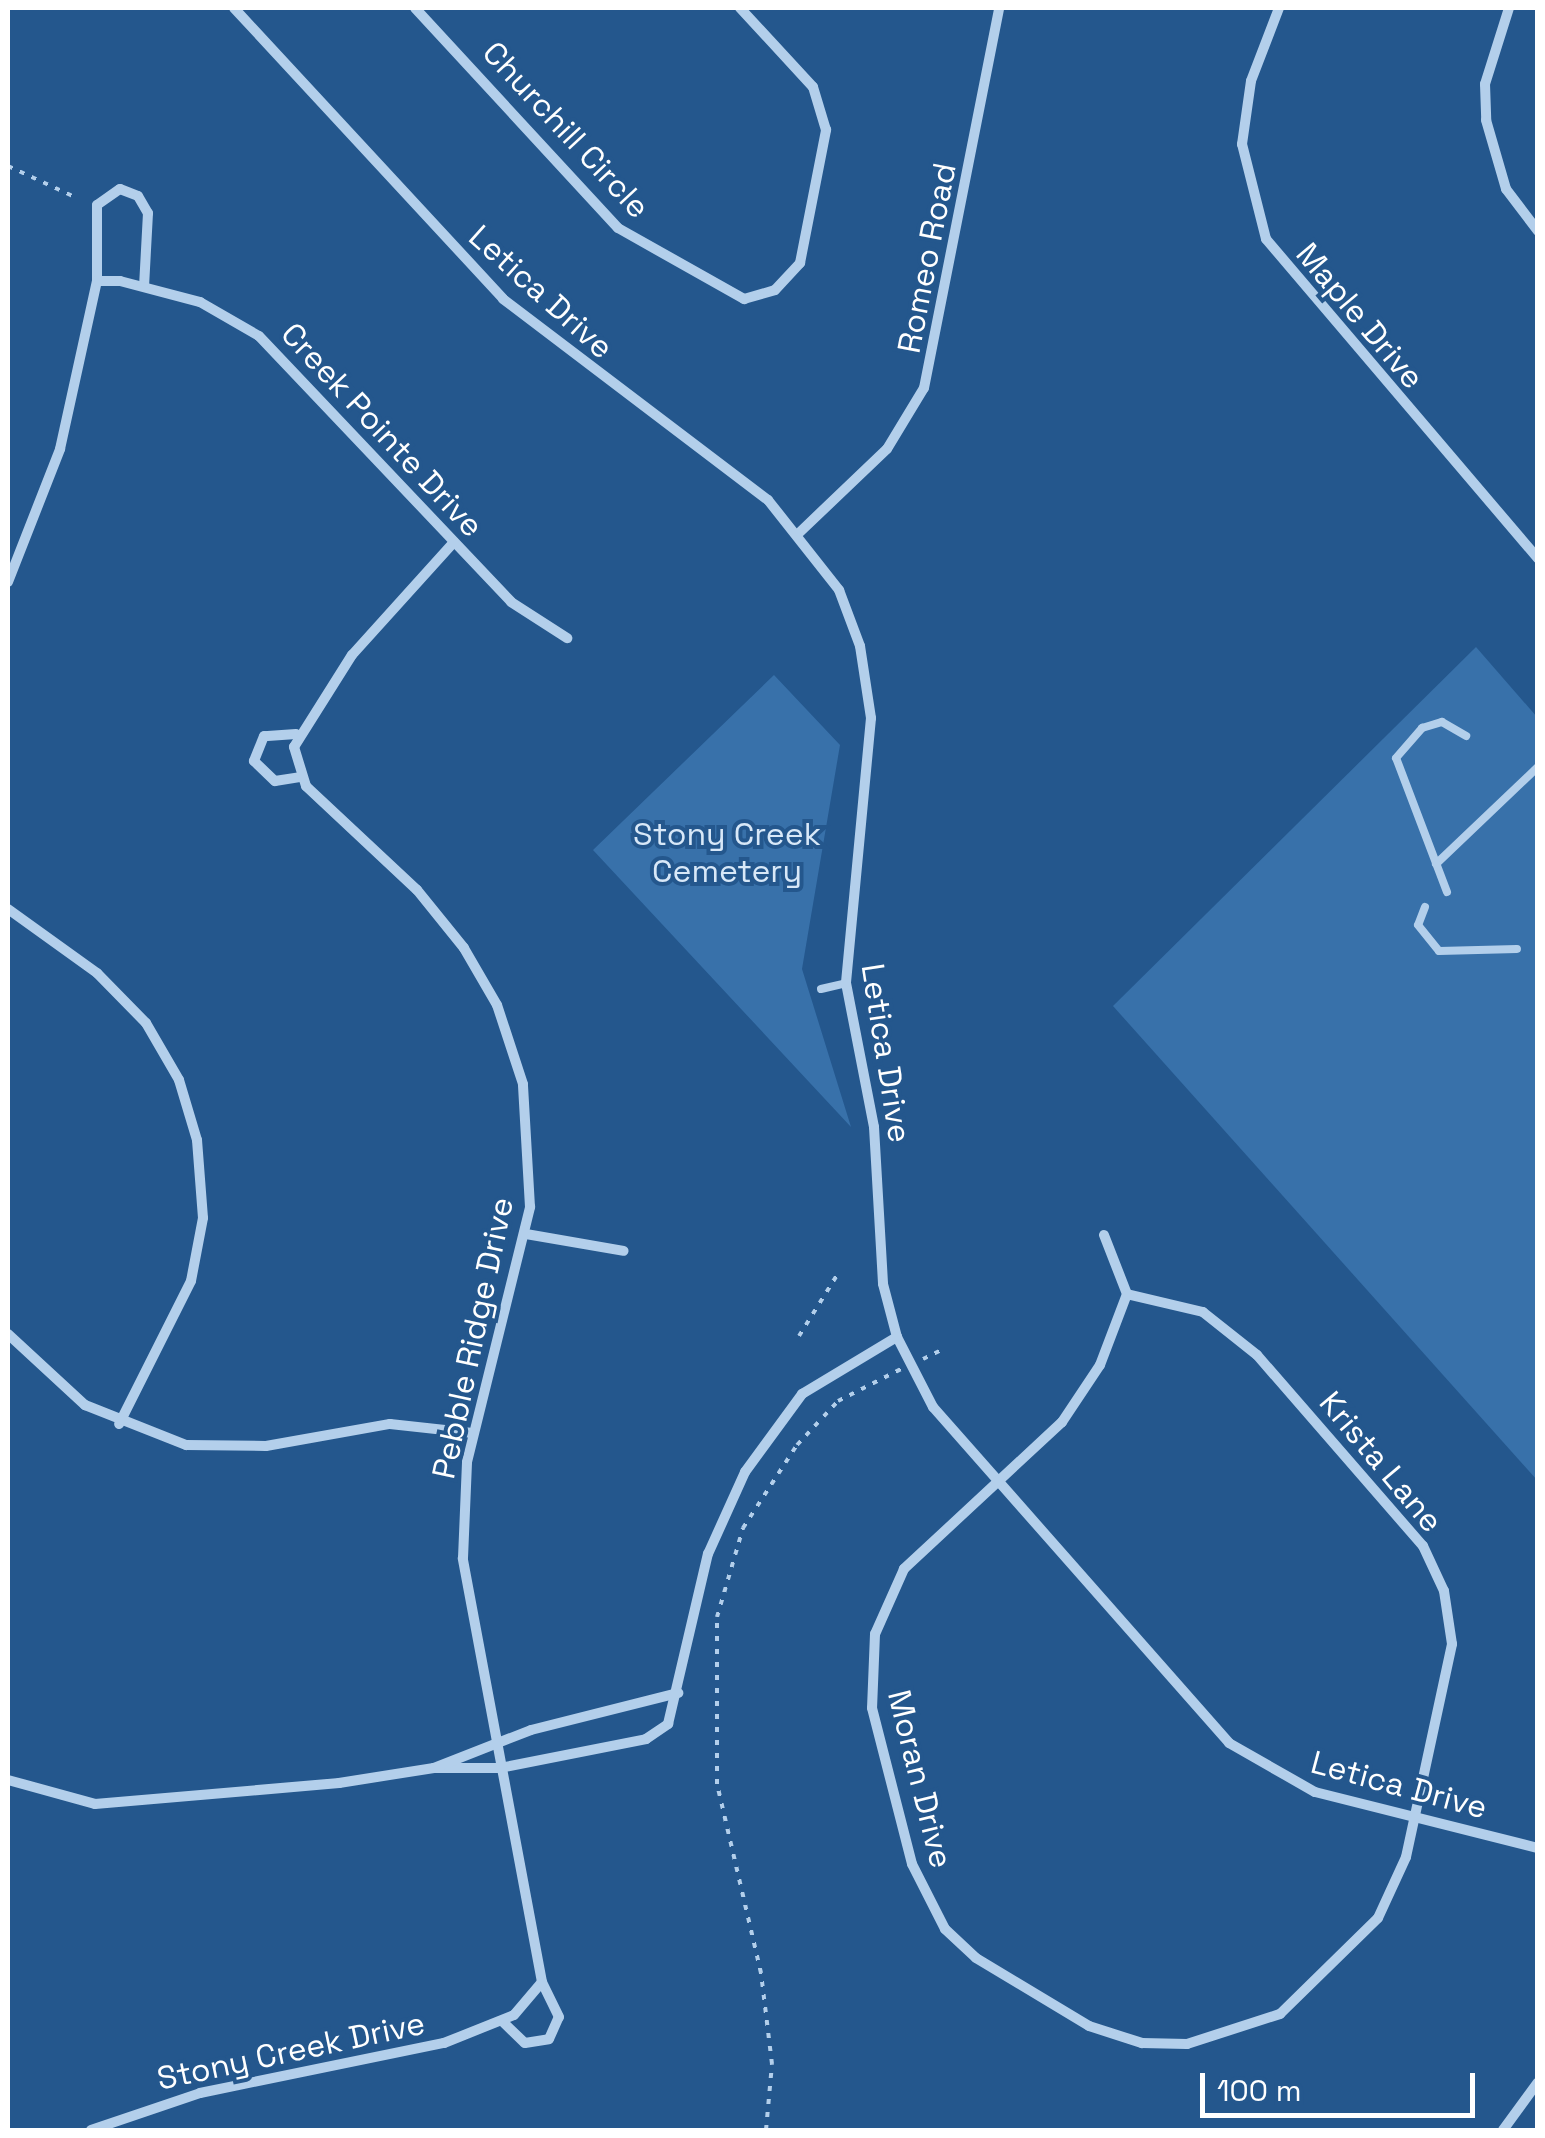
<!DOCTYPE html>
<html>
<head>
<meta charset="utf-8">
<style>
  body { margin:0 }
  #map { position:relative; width:1545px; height:2138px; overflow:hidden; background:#24578d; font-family:"Space Grotesk",sans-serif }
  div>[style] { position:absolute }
  .green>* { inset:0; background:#3871aa }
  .path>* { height:4px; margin-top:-2px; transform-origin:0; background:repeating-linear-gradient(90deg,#b3cfeb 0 5px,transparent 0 13px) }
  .lane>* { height:8px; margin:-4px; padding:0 4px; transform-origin:4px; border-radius:4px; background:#b3cfeb }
  .street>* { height:10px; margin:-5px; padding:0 5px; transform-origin:5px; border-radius:5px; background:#b3cfeb }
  span { translate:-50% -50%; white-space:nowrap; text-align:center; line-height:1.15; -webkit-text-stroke:8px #24578d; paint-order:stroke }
  .street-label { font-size:32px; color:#fff }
  .park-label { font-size:32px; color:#d8e8f8 }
  .frame { position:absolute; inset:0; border:10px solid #fff; pointer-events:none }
  .scale { position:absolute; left:1200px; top:2073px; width:275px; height:45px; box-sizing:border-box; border:5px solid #fff; border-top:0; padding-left:12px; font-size:30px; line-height:35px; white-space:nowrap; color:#fff; -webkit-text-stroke:8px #24578d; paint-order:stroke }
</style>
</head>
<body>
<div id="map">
  <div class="green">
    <i style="clip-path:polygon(1476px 647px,1537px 717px,1537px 1480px,1113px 1006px)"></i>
    <i style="clip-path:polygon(774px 675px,840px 745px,802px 969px,851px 1127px,593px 850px)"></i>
  </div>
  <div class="path">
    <i style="left:8px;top:166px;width:76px;rotate:24.9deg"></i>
    <i style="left:799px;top:1336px;width:75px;rotate:-58deg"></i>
    <i style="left:923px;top:1359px;width:25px;rotate:-26deg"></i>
    <i style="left:766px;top:2130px;width:66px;rotate:-84.8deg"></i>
    <i style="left:772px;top:2064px;width:92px;rotate:-96.9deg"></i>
    <i style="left:761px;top:1973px;width:194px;rotate:-103.1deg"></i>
    <i style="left:717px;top:1784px;width:167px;rotate:-90deg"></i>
    <i style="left:717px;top:1617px;width:93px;rotate:-73.7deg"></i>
    <i style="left:743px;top:1528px;width:99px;rotate:-57deg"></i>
    <i style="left:797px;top:1445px;width:60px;rotate:-47deg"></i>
    <i style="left:838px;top:1401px;width:71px;rotate:-26.9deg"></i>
  </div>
  <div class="lane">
    <i style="left:1436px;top:864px;width:141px;rotate:-43.6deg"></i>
    <i style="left:1447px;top:892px;width:143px;rotate:-110.8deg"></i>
    <i style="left:1396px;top:758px;width:40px;rotate:-49deg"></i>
    <i style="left:1422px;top:728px;width:21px;rotate:-17deg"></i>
    <i style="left:1442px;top:722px;width:28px;rotate:30deg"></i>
    <i style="left:1425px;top:907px;width:19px;rotate:111deg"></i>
    <i style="left:1418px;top:925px;width:33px;rotate:51deg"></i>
    <i style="left:1439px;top:951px;width:78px;rotate:-1.5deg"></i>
    <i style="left:821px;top:989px;width:26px;rotate:-13deg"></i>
  </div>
  <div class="street">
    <i style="left:234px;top:8px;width:396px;rotate:47.2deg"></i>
    <i style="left:503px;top:299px;width:333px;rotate:37.2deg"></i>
    <i style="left:768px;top:500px;width:115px;rotate:51.7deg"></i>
    <i style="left:839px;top:590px;width:60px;rotate:69.4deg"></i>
    <i style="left:860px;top:646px;width:73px;rotate:81.3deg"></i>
    <i style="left:871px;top:718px;width:266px;rotate:95.4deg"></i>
    <i style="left:846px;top:983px;width:147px;rotate:79deg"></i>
    <i style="left:874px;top:1127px;width:157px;rotate:86.7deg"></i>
    <i style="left:883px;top:1284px;width:55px;rotate:75.2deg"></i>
    <i style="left:897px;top:1337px;width:79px;rotate:62.8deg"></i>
    <i style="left:933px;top:1407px;width:448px;rotate:48.6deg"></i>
    <i style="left:1229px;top:1743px;width:99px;rotate:29.7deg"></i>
    <i style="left:1315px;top:1792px;width:230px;rotate:14.1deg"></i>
    <i style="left:415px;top:8px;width:299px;rotate:47.3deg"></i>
    <i style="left:618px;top:228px;width:145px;rotate:29.4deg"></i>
    <i style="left:744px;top:299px;width:32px;rotate:-16deg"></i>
    <i style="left:775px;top:290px;width:37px;rotate:-47deg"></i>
    <i style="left:800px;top:263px;width:136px;rotate:-78.9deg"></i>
    <i style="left:826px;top:130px;width:45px;rotate:-106.8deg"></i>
    <i style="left:813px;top:87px;width:108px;rotate:-132.7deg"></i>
    <i style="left:1279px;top:8px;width:78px;rotate:111deg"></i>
    <i style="left:1251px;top:81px;width:64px;rotate:98.1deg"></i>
    <i style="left:1242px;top:144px;width:98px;rotate:75.8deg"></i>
    <i style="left:1266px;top:239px;width:420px;rotate:49.6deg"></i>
    <i style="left:1509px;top:8px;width:80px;rotate:107.5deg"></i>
    <i style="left:1485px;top:84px;width:36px;rotate:88deg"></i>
    <i style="left:1486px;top:120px;width:72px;rotate:73.8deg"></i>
    <i style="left:1506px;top:189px;width:53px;rotate:52.7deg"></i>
    <i style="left:97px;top:281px;width:76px;rotate:-90deg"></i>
    <i style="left:97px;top:205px;width:28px;rotate:-35deg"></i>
    <i style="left:120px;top:189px;width:19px;rotate:21deg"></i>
    <i style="left:138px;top:196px;width:20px;rotate:60deg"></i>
    <i style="left:148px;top:213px;width:73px;rotate:93.1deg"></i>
    <i style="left:800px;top:532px;width:120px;rotate:-43.7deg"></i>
    <i style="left:887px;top:449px;width:71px;rotate:-58.8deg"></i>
    <i style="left:924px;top:388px;width:387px;rotate:-78.8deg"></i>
    <i style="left:8px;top:582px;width:143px;rotate:-68.6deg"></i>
    <i style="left:60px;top:449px;width:172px;rotate:-77.6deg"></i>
    <i style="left:97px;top:281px;width:23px"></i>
    <i style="left:120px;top:281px;width:83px;rotate:14.7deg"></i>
    <i style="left:200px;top:302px;width:68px;rotate:30deg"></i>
    <i style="left:259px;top:336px;width:366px;rotate:46.5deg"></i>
    <i style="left:511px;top:602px;width:67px;rotate:32.7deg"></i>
    <i style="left:296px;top:734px;width:32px;rotate:176deg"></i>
    <i style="left:264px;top:736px;width:27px;rotate:112deg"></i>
    <i style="left:254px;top:761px;width:29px;rotate:44deg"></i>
    <i style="left:275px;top:781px;width:25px;rotate:-9deg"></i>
    <i style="left:8px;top:909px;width:110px;rotate:35.7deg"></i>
    <i style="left:97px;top:973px;width:70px;rotate:45.6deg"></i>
    <i style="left:146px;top:1023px;width:66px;rotate:59.9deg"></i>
    <i style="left:179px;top:1080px;width:63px;rotate:73.3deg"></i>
    <i style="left:197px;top:1140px;width:78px;rotate:85.6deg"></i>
    <i style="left:203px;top:1218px;width:64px;rotate:100.8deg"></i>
    <i style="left:191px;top:1281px;width:160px;rotate:116.7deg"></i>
    <i style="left:526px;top:1234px;width:99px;rotate:9.8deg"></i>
    <i style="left:1104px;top:1235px;width:63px;rotate:68.7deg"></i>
    <i style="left:1127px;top:1294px;width:76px;rotate:110.8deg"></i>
    <i style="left:1100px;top:1365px;width:69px;rotate:123.7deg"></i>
    <i style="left:1062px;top:1422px;width:216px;rotate:137.1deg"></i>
    <i style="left:904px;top:1569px;width:71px;rotate:114deg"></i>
    <i style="left:875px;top:1634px;width:74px;rotate:92.3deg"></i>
    <i style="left:872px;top:1708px;width:161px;rotate:75.6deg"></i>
    <i style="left:912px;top:1864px;width:73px;rotate:63.1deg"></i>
    <i style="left:945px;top:1929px;width:42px;rotate:43.1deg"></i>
    <i style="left:976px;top:1958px;width:132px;rotate:31deg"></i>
    <i style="left:1089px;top:2026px;width:56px;rotate:17.8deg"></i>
    <i style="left:1142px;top:2043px;width:45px;rotate:1.3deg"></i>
    <i style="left:1187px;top:2044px;width:98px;rotate:-17.9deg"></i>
    <i style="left:1280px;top:2014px;width:137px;rotate:-44.4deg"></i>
    <i style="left:1378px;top:1918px;width:67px;rotate:-65.3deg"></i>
    <i style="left:1406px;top:1857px;width:218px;rotate:-77.8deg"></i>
    <i style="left:1452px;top:1644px;width:54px;rotate:-98.6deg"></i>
    <i style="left:1444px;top:1591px;width:50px;rotate:-115deg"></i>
    <i style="left:1423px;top:1546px;width:253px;rotate:-131deg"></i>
    <i style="left:1257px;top:1355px;width:69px;rotate:-141.5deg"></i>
    <i style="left:1203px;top:1312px;width:78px;rotate:-166.7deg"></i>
    <i style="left:8px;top:1334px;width:105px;rotate:42.7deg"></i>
    <i style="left:85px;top:1405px;width:109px;rotate:21.6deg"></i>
    <i style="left:186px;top:1445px;width:80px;rotate:0.7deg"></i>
    <i style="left:266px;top:1446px;width:126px;rotate:-10.1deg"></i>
    <i style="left:390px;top:1424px;width:83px;rotate:6.2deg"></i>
    <i style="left:434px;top:1768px;width:66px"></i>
    <i style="left:500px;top:1768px;width:149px;rotate:-11.2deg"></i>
    <i style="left:646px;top:1739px;width:27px;rotate:-34deg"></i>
    <i style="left:668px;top:1724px;width:175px;rotate:-76.8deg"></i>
    <i style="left:708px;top:1554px;width:90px;rotate:-65.7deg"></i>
    <i style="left:745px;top:1472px;width:97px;rotate:-53.8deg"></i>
    <i style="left:802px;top:1394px;width:111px;rotate:-31deg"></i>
    <i style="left:8px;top:1780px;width:90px;rotate:15.4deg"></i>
    <i style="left:95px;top:1804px;width:245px;rotate:-4.9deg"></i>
    <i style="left:339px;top:1783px;width:96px;rotate:-9deg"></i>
    <i style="left:434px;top:1768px;width:104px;rotate:-21.4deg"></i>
    <i style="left:531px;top:1730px;width:152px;rotate:-14.1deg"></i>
    <i style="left:503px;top:2022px;width:30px;rotate:44deg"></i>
    <i style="left:525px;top:2043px;width:24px;rotate:-9deg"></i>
    <i style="left:549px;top:2039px;width:24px;rotate:-66deg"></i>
    <i style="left:559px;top:2017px;width:39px;rotate:-116deg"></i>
    <i style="left:91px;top:2130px;width:115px;rotate:-18.7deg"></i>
    <i style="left:200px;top:2093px;width:249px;rotate:-11.6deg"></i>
    <i style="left:444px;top:2043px;width:75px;rotate:-21.8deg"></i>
    <i style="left:514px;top:2015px;width:43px;rotate:-49.7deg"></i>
    <i style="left:542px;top:1982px;width:431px;rotate:-100.6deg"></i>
    <i style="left:463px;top:1558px;width:96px;rotate:-87.6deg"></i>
    <i style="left:467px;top:1462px;width:263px;rotate:-76.1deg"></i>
    <i style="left:530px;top:1207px;width:123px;rotate:-93.3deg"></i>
    <i style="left:523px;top:1084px;width:83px;rotate:-108.2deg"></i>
    <i style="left:497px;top:1005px;width:66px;rotate:-120.1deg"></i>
    <i style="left:464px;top:948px;width:75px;rotate:-129deg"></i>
    <i style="left:417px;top:890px;width:152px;rotate:-136.9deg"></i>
    <i style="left:306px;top:786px;width:41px;rotate:-107.1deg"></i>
    <i style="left:294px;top:747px;width:109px;rotate:-57.8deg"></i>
    <i style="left:352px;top:655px;width:152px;rotate:-47.9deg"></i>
    <i style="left:1503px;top:2130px;width:59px;rotate:-53.9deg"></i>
  </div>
  <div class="street-label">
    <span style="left:566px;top:130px;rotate:47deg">Churchill Circle</span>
    <span style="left:927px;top:258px;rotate:-79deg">Romeo Road</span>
    <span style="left:541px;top:292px;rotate:42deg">Letica Drive</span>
    <span style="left:1360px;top:316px;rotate:50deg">Maple Drive</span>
    <span style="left:382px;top:430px;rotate:47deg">Creek Pointe Drive</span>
    <span style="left:886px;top:1053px;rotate:81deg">Letica Drive</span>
    <span style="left:473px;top:1338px;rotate:-78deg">Pebble Ridge Drive</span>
    <span style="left:1381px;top:1462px;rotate:50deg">Krista Lane</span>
    <span style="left:920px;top:1779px;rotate:76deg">Moran Drive</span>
    <span style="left:1399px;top:1785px;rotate:15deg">Letica Drive</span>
    <span style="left:291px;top:2051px;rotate:-12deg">Stony Creek Drive</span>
  </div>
  <div class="park-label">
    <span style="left:727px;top:853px">Stony Creek<br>Cemetery</span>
  </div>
  <div class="frame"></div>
  <div class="scale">100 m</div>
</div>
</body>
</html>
